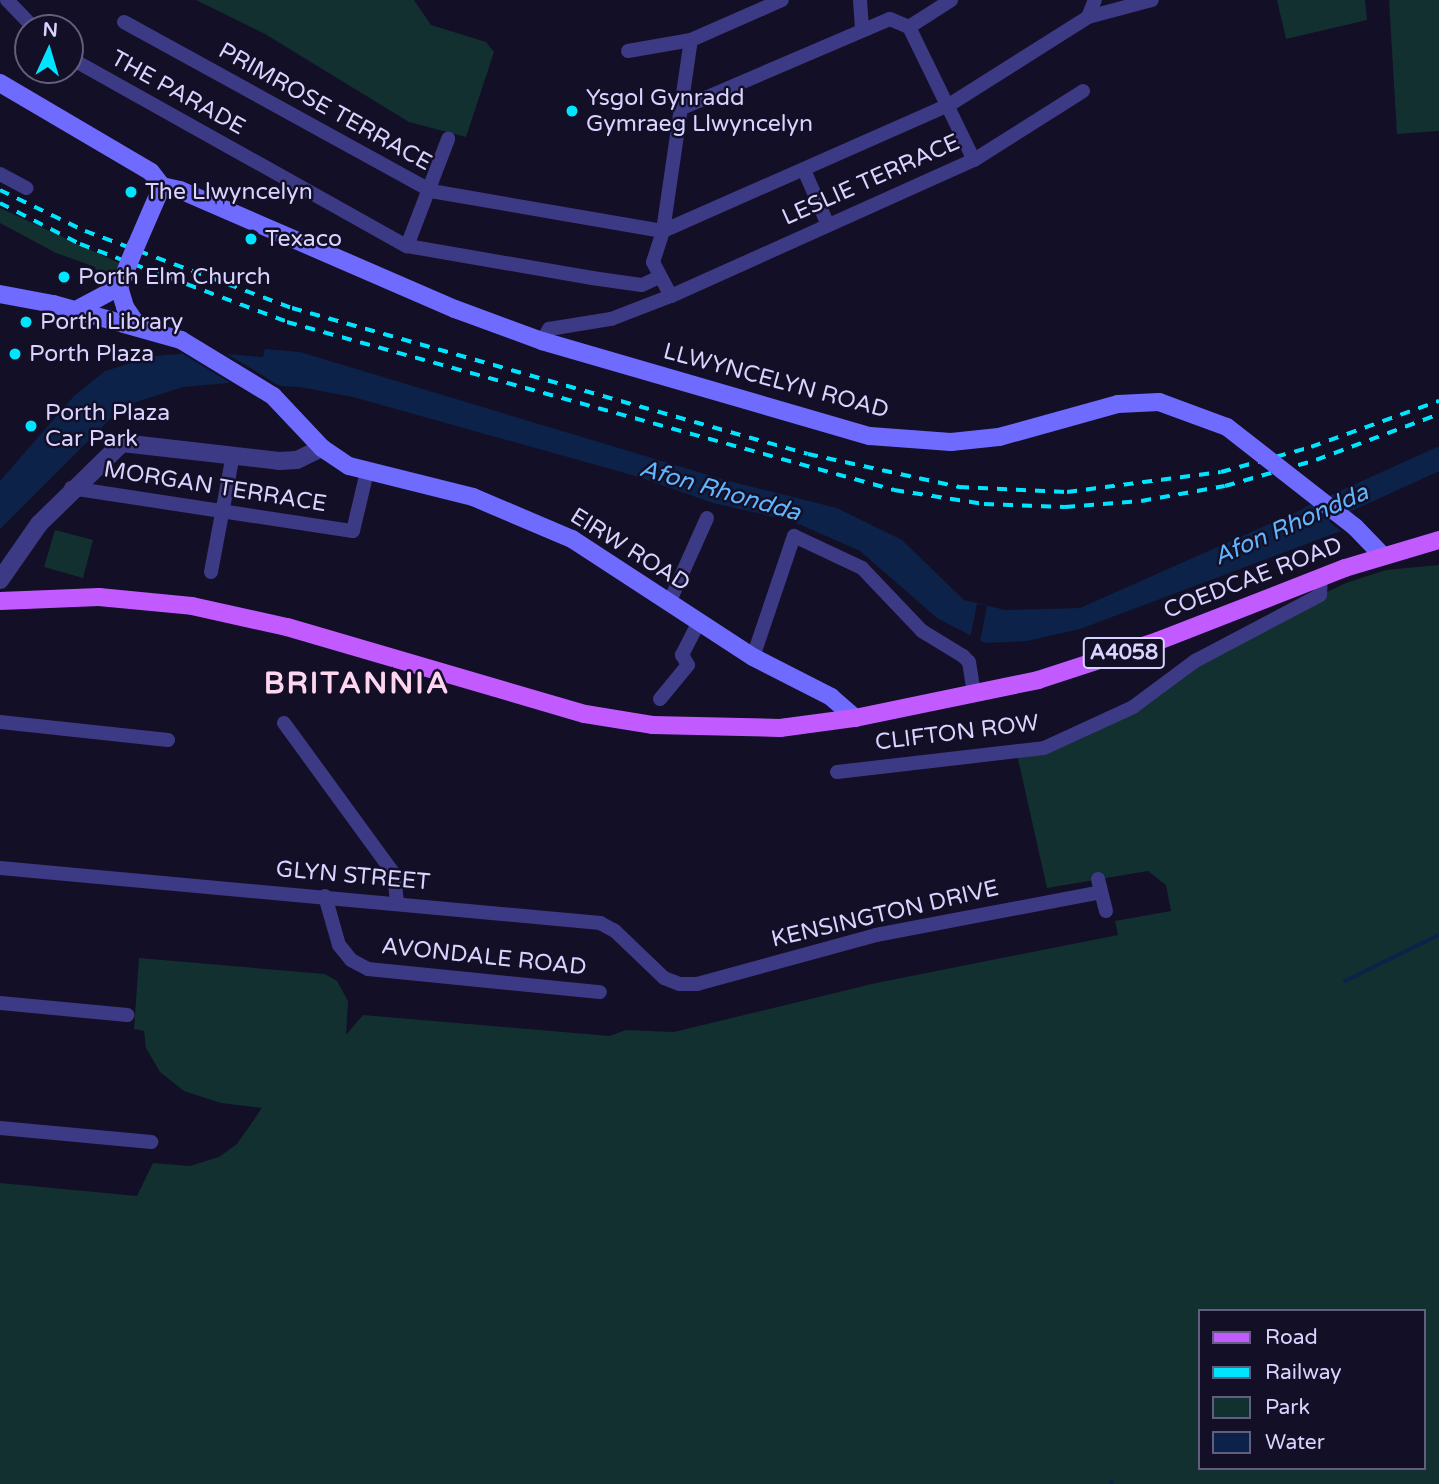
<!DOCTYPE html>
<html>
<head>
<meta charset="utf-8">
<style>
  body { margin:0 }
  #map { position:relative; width:1439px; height:1484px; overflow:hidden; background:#130f26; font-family:"Varela Round",sans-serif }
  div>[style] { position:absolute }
  .green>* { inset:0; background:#12302f }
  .water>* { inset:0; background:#0c2248 }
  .pier>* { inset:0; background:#130f26 }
  .stream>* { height:3.5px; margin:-1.75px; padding:0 1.75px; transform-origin:1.75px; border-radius:1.75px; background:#0c2248 }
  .river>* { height:23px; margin:-11.5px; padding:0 11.5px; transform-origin:11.5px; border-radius:11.5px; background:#0c2248 }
  .minor>* { height:14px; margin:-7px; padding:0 7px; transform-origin:7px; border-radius:7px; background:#3d3a85 }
  .tertiary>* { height:18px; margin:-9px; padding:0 9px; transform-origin:9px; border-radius:9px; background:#3d3a85 }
  .secondary>* { height:18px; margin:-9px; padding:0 9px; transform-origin:9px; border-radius:9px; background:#6f6bff }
  .primary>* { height:18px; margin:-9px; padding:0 9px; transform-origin:9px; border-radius:9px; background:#c25bff }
  .rail>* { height:3.5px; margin-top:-1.75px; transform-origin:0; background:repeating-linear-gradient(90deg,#00e5ff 0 10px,transparent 0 19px) }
  .secondary-bridge>* { height:18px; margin:-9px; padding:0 9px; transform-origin:9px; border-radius:9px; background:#6f6bff }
  .dots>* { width:19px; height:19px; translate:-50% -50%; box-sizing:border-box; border:4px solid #130f26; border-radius:50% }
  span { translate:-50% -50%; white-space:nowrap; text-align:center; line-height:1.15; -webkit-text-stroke:5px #130f26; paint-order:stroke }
  .shield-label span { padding:2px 5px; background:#130f26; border:2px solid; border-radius:5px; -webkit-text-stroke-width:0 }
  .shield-label { font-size:21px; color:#d9d4ff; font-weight:700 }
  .street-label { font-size:23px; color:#d9d4ff }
  .poi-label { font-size:23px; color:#d9d4ff }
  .left { translate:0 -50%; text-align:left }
  .water-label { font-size:24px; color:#62b6ff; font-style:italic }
  .district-label { font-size:30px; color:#ffd6f0; font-weight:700; letter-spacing:2px }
  .legend { position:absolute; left:1198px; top:1309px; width:228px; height:161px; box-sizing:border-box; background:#130f26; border:2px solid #625e7d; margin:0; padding:9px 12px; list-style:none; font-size:21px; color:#d9d4ff }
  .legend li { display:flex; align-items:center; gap:14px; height:35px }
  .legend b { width:35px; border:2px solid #625e7d }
  .north { position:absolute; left:14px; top:14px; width:70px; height:70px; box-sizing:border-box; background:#130f26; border:2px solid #625e7d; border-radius:50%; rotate:4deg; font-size:19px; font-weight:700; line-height:28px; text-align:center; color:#d9d4ff }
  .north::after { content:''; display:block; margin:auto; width:24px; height:32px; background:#00e5ff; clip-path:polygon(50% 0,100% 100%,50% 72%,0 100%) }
</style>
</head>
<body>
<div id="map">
  <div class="green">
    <i style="clip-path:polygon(196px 0,414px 0,431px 25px,486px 42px,494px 52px,466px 137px,409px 122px,265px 34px)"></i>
    <i style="clip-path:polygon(1277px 0,1365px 0,1367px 20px,1286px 39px)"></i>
    <i style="clip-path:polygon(1389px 0,1439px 0,1439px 131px,1397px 134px)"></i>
    <i style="clip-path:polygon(0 208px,119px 263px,111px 279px,99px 286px,95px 267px,56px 253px,0 223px)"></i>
    <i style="clip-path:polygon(55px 530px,93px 540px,83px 578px,44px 567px)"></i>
    <i style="clip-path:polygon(evenodd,1439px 565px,1439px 1484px,0 1484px,0 1183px,137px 1196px,153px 1163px,190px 1166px,219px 1157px,237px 1144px,262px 1108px,221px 1103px,184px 1091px,160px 1072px,146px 1048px,144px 1031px,134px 1029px,139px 958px,325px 974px,337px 981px,348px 1001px,346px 1035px,363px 1015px,610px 1036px,626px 1030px,674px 1032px,876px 983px,1118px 935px,1115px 921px,1171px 911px,1166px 885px,1148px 871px,1047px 888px,1016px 750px,1031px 751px,1133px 707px,1274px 617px,1346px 583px,1386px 570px,1439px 565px,1199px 1311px,1423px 1311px,1423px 1468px,1199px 1468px,1199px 1311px)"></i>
  </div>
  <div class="water">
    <i style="clip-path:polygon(265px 349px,300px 352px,725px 480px,837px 508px,902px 540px,964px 600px,1005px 610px,1080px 608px,1310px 506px,1341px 531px,1080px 629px,1027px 641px,985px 643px,937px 618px,860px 551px,792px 521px,713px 503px,639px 477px,353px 397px,300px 387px,229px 383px,183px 387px,136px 402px,110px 419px,0 529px,0 481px,74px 396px,105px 371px,154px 356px,202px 352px,263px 357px)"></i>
  </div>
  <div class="pier">
    <i style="clip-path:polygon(189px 349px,219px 349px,285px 389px,237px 387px,180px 352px)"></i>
    <i style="clip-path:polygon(977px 604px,987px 606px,980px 641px,970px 639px)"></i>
  </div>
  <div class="stream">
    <i style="left:1345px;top:981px;width:105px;rotate:-26.1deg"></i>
    <i style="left:1112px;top:1482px;width:2px;rotate:90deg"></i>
  </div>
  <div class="river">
    <i style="left:1311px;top:516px;width:141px;rotate:-24.4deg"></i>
  </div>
  <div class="minor">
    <i style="left:7px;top:0;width:39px;rotate:46deg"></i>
    <i style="left:860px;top:0;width:28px;rotate:86deg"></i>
    <i style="left:1088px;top:17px;width:18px;rotate:-68deg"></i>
    <i style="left:124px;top:22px;width:350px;rotate:28.8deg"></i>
    <i style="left:431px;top:191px;width:235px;rotate:9.8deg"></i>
    <i style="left:663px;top:231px;width:313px;rotate:-23.8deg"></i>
    <i style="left:949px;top:105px;width:165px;rotate:-32.3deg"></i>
    <i style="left:1088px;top:17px;width:66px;rotate:-14.9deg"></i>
    <i style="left:909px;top:27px;width:50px;rotate:-32.7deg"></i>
    <i style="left:628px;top:51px;width:64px;rotate:-9.9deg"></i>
    <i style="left:691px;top:40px;width:99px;rotate:-23.7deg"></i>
    <i style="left:70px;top:58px;width:386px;rotate:29.2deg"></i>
    <i style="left:407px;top:246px;width:188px;rotate:9.8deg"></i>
    <i style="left:592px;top:278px;width:50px;rotate:8deg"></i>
    <i style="left:642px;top:285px;width:19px;rotate:-25deg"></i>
    <i style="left:682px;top:108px;width:226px;rotate:-23.2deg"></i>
    <i style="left:890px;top:19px;width:21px;rotate:23deg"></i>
    <i style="left:909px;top:27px;width:148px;rotate:64deg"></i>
    <i style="left:804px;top:170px;width:60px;rotate:66.4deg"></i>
    <i style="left:0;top:174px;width:30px;rotate:28deg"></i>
    <i style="left:407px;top:246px;width:115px;rotate:-69deg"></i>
    <i style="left:671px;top:296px;width:38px;rotate:-118deg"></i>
    <i style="left:653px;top:262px;width:33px;rotate:-72deg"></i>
    <i style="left:663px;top:231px;width:193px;rotate:-81.7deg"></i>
    <i style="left:542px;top:341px;width:14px;rotate:-60deg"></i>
    <i style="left:549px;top:329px;width:63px;rotate:-9.2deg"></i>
    <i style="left:611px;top:319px;width:64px;rotate:-21deg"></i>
    <i style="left:671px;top:296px;width:332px;rotate:-24.2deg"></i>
    <i style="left:974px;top:160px;width:129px;rotate:-32.3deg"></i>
    <i style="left:71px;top:488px;width:285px;rotate:8.7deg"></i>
    <i style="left:353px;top:531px;width:61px;rotate:-76.7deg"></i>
    <i style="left:211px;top:572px;width:119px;rotate:-79.4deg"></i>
    <i style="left:669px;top:603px;width:93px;rotate:-65.9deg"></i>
    <i style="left:753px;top:657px;width:128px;rotate:-71.3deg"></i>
    <i style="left:794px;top:536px;width:75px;rotate:25.2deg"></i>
    <i style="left:862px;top:568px;width:87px;rotate:46.4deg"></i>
    <i style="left:922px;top:631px;width:48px;rotate:31.4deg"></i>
    <i style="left:963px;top:656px;width:8px;rotate:45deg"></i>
    <i style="left:969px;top:662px;width:31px;rotate:81deg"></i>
    <i style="left:660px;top:699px;width:44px;rotate:-50.5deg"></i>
    <i style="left:688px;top:665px;width:12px;rotate:-121deg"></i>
    <i style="left:682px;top:655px;width:36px;rotate:-63deg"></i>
    <i style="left:0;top:722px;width:169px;rotate:6.1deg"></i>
    <i style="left:284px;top:723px;width:187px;rotate:53.9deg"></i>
    <i style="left:394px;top:874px;width:29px;rotate:84deg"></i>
    <i style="left:837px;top:772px;width:208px;rotate:-6.6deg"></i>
    <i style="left:1044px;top:748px;width:98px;rotate:-24.7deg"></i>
    <i style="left:1133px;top:707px;width:77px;rotate:-36.6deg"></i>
    <i style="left:1195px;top:661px;width:141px;rotate:-27.8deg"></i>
    <i style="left:1320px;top:595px;width:18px;rotate:-87deg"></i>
    <i style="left:0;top:868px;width:603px;rotate:5.24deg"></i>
    <i style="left:600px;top:923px;width:17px;rotate:28deg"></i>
    <i style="left:615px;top:931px;width:68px;rotate:43.8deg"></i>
    <i style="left:664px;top:978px;width:17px;rotate:21deg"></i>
    <i style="left:680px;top:984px;width:17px"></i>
    <i style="left:697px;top:984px;width:186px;rotate:-15.3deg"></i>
    <i style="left:876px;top:935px;width:229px;rotate:-10.8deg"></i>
    <i style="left:1098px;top:879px;width:33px;rotate:76deg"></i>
    <i style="left:325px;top:896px;width:51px;rotate:74.1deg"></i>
    <i style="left:339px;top:945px;width:19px;rotate:51deg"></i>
    <i style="left:351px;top:960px;width:19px;rotate:28deg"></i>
    <i style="left:368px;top:969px;width:233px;rotate:5.7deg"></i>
    <i style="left:0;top:1003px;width:128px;rotate:5.4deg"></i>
    <i style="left:0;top:1128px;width:152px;rotate:5.3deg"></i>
  </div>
  <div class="tertiary">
    <i style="left:0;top:580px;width:68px;rotate:-55.1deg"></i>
    <i style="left:39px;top:524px;width:116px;rotate:-44.3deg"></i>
    <i style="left:122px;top:443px;width:158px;rotate:6.5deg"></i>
    <i style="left:279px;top:461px;width:18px;rotate:-3deg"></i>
    <i style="left:297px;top:460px;width:28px;rotate:-26deg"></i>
  </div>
  <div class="secondary">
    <i style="left:0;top:83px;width:175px;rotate:30.5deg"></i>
    <i style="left:151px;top:172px;width:18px;rotate:52deg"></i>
    <i style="left:162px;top:186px;width:18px;rotate:13deg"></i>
    <i style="left:180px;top:190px;width:300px;rotate:23.4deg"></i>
    <i style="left:455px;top:309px;width:93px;rotate:20.2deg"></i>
    <i style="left:542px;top:341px;width:341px;rotate:16.2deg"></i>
    <i style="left:870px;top:436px;width:81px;rotate:4.2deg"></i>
    <i style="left:951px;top:442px;width:48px;rotate:-5.9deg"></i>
    <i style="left:999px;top:437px;width:123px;rotate:-15.5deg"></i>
    <i style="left:1118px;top:404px;width:41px;rotate:-2.8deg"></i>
    <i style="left:1159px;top:402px;width:72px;rotate:20.2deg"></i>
    <i style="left:136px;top:246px;width:65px;rotate:-66.6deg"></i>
    <i style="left:119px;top:287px;width:21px;rotate:73deg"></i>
    <i style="left:125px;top:307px;width:23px;rotate:56deg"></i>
    <i style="left:0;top:294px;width:54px;rotate:10.7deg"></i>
    <i style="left:53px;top:304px;width:133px;rotate:15.7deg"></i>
    <i style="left:181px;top:340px;width:108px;rotate:31.3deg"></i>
    <i style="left:273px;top:396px;width:71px;rotate:46.7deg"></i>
    <i style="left:322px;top:448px;width:32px;rotate:34deg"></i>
    <i style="left:349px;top:466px;width:128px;rotate:14deg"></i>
    <i style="left:473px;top:497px;width:108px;rotate:23deg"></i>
    <i style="left:572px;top:539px;width:216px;rotate:33.1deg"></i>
    <i style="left:753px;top:657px;width:88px;rotate:27.1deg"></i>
    <i style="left:831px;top:697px;width:32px;rotate:41deg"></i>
    <i style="left:76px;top:310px;width:49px;rotate:-28.1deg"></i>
    <i style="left:119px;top:287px;width:13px;rotate:-67deg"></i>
    <i style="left:1355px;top:527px;width:40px;rotate:46deg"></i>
  </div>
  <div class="primary">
    <i style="left:0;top:601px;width:99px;rotate:-2.3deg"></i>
    <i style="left:99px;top:597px;width:93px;rotate:5.5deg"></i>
    <i style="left:192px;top:606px;width:97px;rotate:12.5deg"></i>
    <i style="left:287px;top:627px;width:310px;rotate:16.3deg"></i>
    <i style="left:585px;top:714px;width:68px;rotate:9.3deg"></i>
    <i style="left:652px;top:725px;width:128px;rotate:1.3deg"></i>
    <i style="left:780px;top:728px;width:76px;rotate:-7.6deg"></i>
    <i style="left:855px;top:718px;width:187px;rotate:-11.7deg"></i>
    <i style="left:1038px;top:680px;width:126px;rotate:-18deg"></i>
    <i style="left:1158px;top:641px;width:201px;rotate:-21.3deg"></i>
    <i style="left:1345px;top:568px;width:98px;rotate:-16.6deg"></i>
  </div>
  <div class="rail">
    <i style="left:0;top:190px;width:94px;rotate:25.8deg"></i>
    <i style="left:85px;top:231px;width:221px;rotate:20.4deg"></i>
    <i style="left:292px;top:308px;width:536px;rotate:15.8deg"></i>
    <i style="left:808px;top:454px;width:155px;rotate:12.3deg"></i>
    <i style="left:959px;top:487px;width:108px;rotate:2.7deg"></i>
    <i style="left:1067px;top:492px;width:155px;rotate:-7.4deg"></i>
    <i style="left:1221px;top:472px;width:93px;rotate:-15.5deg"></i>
    <i style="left:1311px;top:447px;width:136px;rotate:-19.8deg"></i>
    <i style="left:0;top:203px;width:90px;rotate:27.1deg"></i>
    <i style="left:80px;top:244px;width:221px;rotate:20.6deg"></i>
    <i style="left:287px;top:322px;width:630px;rotate:15.47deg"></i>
    <i style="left:894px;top:490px;width:91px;rotate:8.8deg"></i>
    <i style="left:984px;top:504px;width:81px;rotate:2.1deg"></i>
    <i style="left:1065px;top:507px;width:76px;rotate:-4.5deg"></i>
    <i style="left:1141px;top:501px;width:85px;rotate:-10.1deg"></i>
    <i style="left:1225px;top:486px;width:95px;rotate:-15.9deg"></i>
    <i style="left:1316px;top:460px;width:131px;rotate:-20.5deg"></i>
  </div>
  <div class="secondary-bridge">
    <i style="left:124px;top:275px;width:31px;rotate:-68deg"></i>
    <i style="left:1227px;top:427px;width:162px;rotate:38deg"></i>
  </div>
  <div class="dots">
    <i style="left:572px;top:111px;background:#00e5ff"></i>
    <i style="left:131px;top:192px;background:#00e5ff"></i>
    <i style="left:251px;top:239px;background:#00e5ff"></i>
    <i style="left:64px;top:277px;background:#00e5ff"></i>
    <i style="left:26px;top:322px;background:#00e5ff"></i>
    <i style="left:15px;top:354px;background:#00e5ff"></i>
    <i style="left:31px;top:426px;background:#00e5ff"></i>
  </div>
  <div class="shield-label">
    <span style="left:1124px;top:653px">A4058</span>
  </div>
  <div class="street-label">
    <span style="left:178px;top:93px;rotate:29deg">THE PARADE</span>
    <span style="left:325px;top:107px;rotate:29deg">PRIMROSE TERRACE</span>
    <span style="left:871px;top:180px;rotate:-24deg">LESLIE TERRACE</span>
    <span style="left:776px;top:381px;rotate:15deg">LLWYNCELYN ROAD</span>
    <span style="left:215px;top:487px;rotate:9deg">MORGAN TERRACE</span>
    <span style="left:630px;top:550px;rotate:32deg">EIRW ROAD</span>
    <span style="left:1253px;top:578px;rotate:-21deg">COEDCAE ROAD</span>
    <span style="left:957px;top:733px;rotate:-7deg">CLIFTON ROW</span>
    <span style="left:353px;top:876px;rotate:5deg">GLYN STREET</span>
    <span style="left:885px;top:914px;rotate:-13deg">KENSINGTON DRIVE</span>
    <span style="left:484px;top:957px;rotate:6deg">AVONDALE ROAD</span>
  </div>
  <div class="poi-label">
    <span class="left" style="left:586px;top:111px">Ysgol Gynradd<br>Gymraeg Llwyncelyn</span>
    <span class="left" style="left:145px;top:192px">The Llwyncelyn</span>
    <span class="left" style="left:265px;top:239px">Texaco</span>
    <span class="left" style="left:78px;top:277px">Porth Elm Church</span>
    <span class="left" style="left:40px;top:322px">Porth Library</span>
    <span class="left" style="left:29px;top:354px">Porth Plaza</span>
    <span class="left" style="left:45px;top:426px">Porth Plaza<br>Car Park</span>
  </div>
  <div class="water-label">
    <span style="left:720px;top:491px;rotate:16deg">Afon Rhondda</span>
    <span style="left:1291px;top:525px;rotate:-24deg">Afon Rhondda</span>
  </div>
  <div class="district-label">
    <span style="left:357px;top:684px">BRITANNIA</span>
  </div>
  <ul class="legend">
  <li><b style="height:9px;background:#c25bff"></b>Road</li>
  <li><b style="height:9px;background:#00e5ff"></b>Railway</li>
  <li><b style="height:19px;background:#12302f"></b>Park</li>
  <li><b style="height:19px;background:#0c2248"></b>Water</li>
  </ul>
  <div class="north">N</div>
</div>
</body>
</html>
